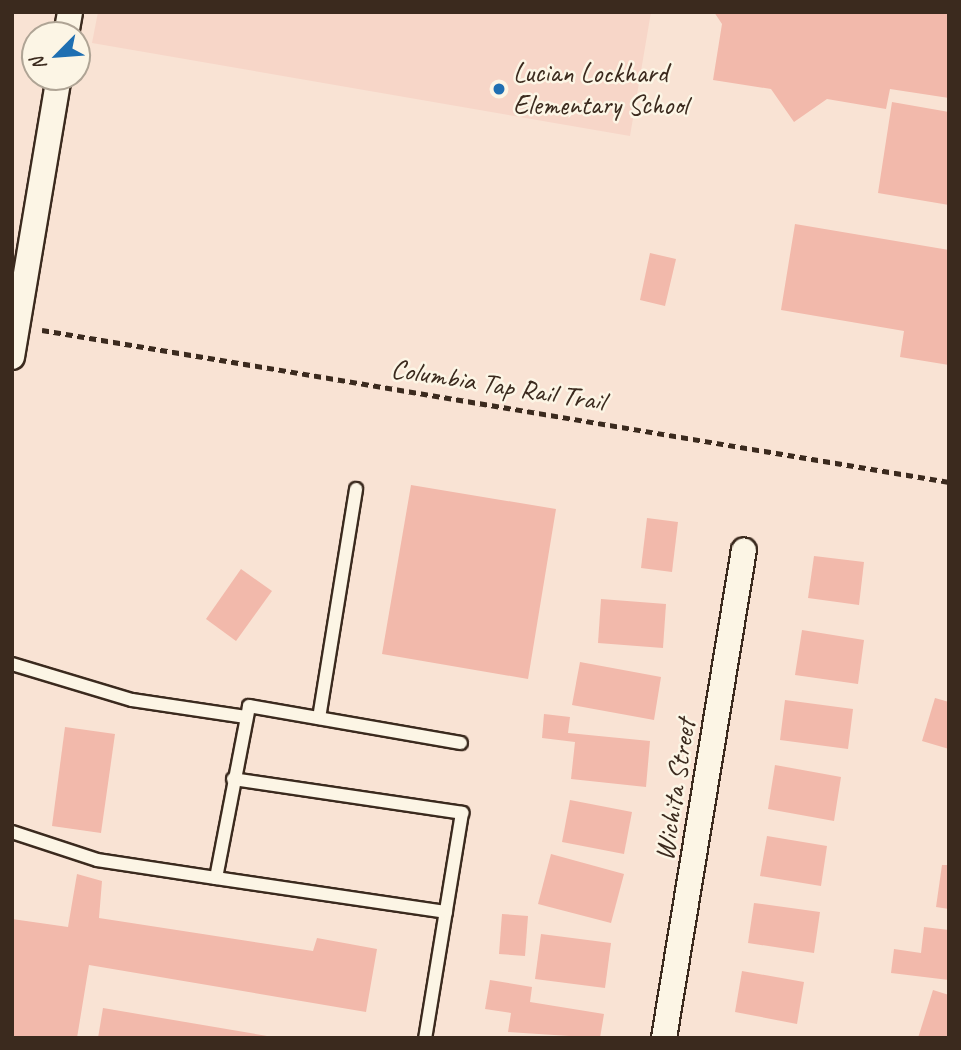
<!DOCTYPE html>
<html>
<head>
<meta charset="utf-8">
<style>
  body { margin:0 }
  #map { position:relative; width:961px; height:1050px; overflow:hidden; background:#f9e3d4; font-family:Caveat,sans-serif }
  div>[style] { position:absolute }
  .built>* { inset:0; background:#f7d6c8 }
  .building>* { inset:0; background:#f2b9ab }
  .path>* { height:4.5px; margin-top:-2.25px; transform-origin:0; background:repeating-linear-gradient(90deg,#3b2a1e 0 7px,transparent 0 12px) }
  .roads { filter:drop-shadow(2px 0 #3b2a1e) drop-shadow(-2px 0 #3b2a1e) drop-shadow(0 2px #3b2a1e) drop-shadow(0 -2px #3b2a1e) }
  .service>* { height:12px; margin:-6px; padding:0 6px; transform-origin:6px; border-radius:6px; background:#fcf5e5 }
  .minor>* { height:24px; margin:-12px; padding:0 12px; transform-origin:12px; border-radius:12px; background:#fcf5e5 }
  .dots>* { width:19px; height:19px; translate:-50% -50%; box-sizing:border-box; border:4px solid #fcf5e5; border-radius:50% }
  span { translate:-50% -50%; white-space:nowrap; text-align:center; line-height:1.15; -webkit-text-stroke:5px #fcf5e5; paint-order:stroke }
  .poi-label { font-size:28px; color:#3b2a1e }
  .left { translate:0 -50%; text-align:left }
  .street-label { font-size:28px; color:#3b2a1e }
  .frame { position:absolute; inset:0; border:14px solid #3b2a1e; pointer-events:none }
  .north { position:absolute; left:21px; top:21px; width:70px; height:70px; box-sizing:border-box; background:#fcf5e5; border:2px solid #afa495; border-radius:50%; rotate:245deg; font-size:19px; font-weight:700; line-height:28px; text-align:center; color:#3b2a1e }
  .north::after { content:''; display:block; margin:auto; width:24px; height:32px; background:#1f6fb2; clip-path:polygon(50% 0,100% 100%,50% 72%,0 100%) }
</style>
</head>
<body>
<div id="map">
  <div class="built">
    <i style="clip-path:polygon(98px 12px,651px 12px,630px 136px,92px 43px)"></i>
  </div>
  <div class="building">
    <i style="clip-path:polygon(714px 12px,949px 12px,949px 98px,890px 89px,886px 109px,827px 99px,794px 122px,771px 89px,713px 80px,722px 24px)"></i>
    <i style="clip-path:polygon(892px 102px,949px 112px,949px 205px,878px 193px)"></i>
    <i style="clip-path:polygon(795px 224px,949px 250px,949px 365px,900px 357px,904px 331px,781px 310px)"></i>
    <i style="clip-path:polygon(650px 253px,676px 259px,665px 306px,640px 300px)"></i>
    <i style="clip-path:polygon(411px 485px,556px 509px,528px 679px,382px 654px)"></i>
    <i style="clip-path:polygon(647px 518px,678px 522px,672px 572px,641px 568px)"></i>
    <i style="clip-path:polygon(814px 556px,864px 562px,859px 605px,808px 598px)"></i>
    <i style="clip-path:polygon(241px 569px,272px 591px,236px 641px,206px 619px)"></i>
    <i style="clip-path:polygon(601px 599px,666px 604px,663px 648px,598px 643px)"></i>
    <i style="clip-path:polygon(802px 630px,864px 640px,858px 684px,795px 675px)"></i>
    <i style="clip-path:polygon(580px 662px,661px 677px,654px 720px,572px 705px)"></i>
    <i style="clip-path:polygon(935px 698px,949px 702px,949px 749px,922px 741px)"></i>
    <i style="clip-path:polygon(785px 700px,853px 709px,848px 749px,780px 740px)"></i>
    <i style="clip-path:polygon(544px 714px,570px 717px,568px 733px,650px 741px,646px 787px,571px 779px,575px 742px,542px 738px)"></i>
    <i style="clip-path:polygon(65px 727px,115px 734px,101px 833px,52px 826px)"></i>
    <i style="clip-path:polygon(775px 765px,841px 777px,834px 821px,768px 809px)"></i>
    <i style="clip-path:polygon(570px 800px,632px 812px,624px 854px,562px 842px)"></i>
    <i style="clip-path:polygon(767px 836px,827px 846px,821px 886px,760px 876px)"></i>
    <i style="clip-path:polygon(551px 854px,624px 874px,611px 923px,538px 904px)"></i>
    <i style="clip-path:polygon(942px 865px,949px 865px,949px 909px,936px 907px)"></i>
    <i style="clip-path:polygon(77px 874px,102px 881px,99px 918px,313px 951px,317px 938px,377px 949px,366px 1012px,89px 965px,77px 1038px,12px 1038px,12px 919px,68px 927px)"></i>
    <i style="clip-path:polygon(754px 903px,820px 912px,814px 953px,748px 943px)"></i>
    <i style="clip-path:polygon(502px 914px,528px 916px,525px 956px,499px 954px)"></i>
    <i style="clip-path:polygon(924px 927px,949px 930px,949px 980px,891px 973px,894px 949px,921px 953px)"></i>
    <i style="clip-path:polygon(541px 934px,611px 943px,605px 988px,535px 979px)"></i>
    <i style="clip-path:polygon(742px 971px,804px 982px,797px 1024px,735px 1012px)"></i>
    <i style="clip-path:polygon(490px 980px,532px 987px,530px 1002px,604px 1014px,600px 1038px,508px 1032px,511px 1013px,485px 1009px)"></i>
    <i style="clip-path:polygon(933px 990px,949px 995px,949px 1038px,918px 1038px)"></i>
    <i style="clip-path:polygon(103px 1008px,267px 1036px,267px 1038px,98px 1038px)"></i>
  </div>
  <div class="path">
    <i style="left:42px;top:330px;width:920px;rotate:9.51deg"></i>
  </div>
  <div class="roads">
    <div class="service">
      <i style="left:12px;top:664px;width:125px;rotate:16.7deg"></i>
      <i style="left:132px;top:700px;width:115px;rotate:8.5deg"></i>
      <i style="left:319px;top:718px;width:232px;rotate:-80.8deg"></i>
      <i style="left:233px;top:779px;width:232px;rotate:8.4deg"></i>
      <i style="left:462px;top:813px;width:228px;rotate:99.3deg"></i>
      <i style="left:12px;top:832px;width:89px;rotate:18.2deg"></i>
      <i style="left:97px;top:860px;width:120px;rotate:8.6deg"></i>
      <i style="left:446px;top:912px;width:232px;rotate:-171.6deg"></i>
      <i style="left:216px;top:878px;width:175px;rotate:-79.1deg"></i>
      <i style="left:249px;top:706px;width:215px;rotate:9.9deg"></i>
    </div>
    <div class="minor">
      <i style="left:66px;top:35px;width:23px;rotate:-80deg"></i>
      <i style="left:12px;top:357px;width:284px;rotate:-80.5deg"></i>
      <i style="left:664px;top:1038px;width:494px;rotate:-80.7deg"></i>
    </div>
  </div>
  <div class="dots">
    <i style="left:499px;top:89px;background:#1f6fb2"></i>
  </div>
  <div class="poi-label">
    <span class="left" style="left:513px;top:89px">Lucian Lockhard<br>Elementary School</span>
  </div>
  <div class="street-label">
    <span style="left:498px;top:385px;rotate:9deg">Columbia Tap Rail Trail</span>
    <span style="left:675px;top:790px;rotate:-81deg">Wichita Street</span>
  </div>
  <div class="frame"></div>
  <div class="north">N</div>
</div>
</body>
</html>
